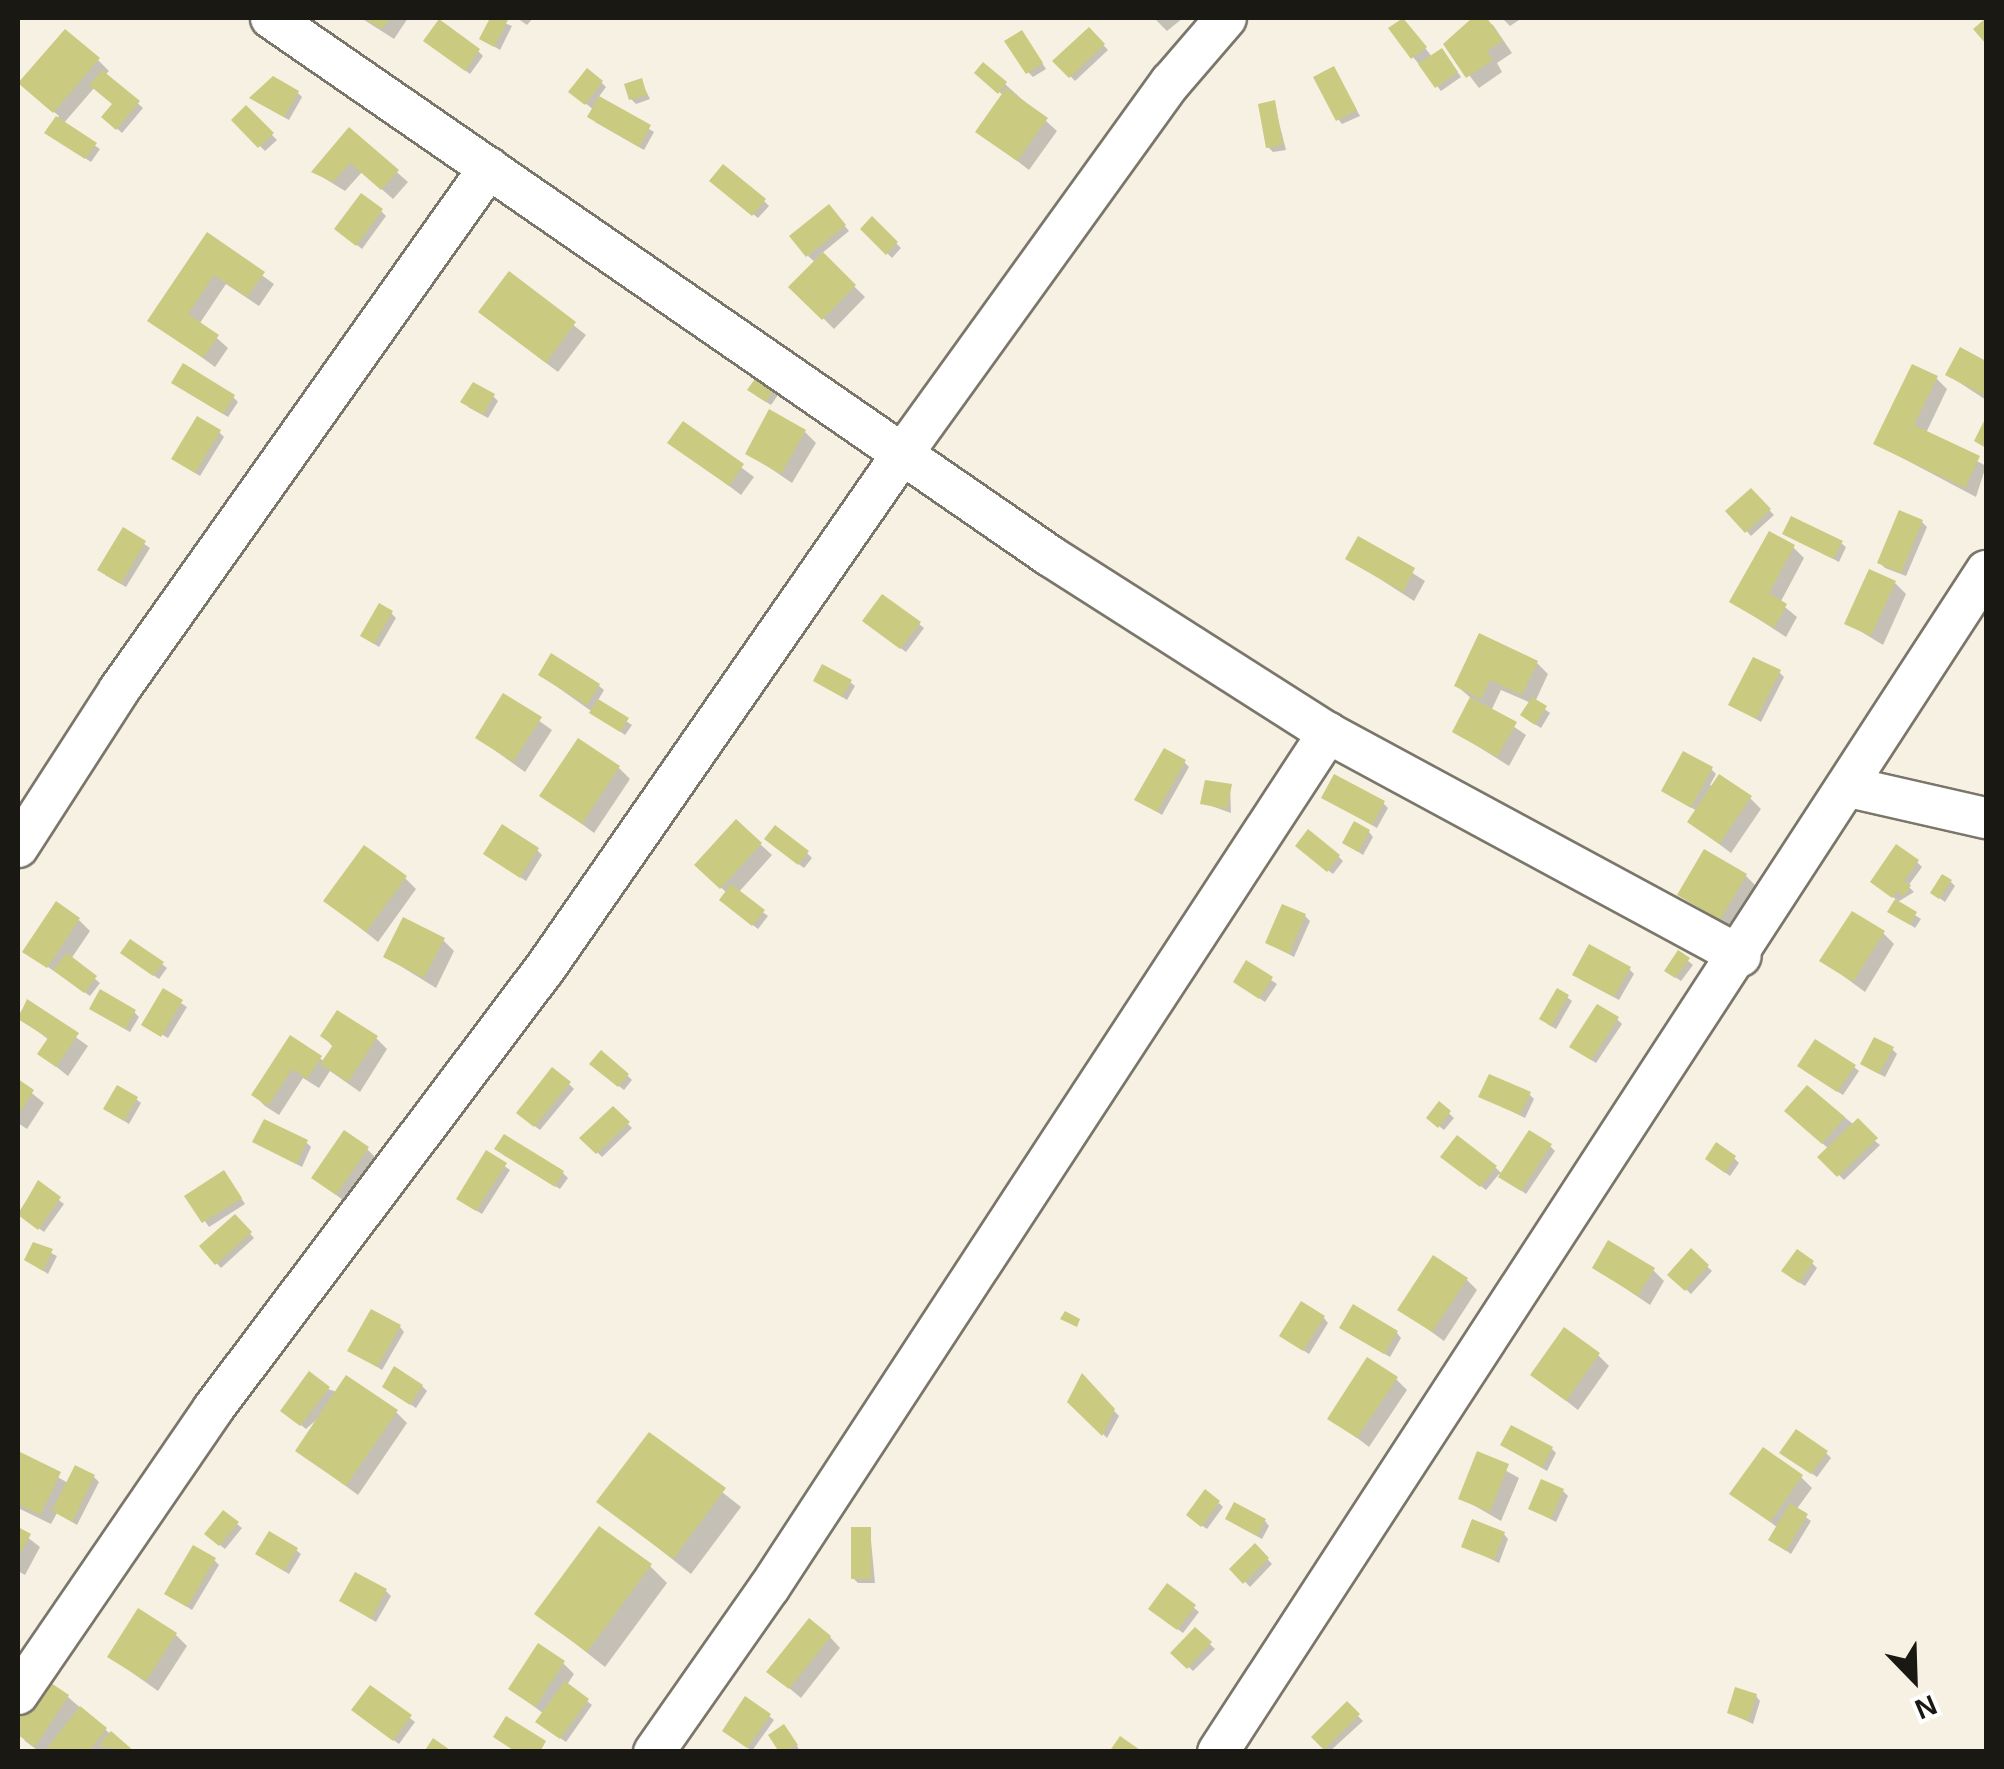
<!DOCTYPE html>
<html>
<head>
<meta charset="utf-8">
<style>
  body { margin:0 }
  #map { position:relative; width:2004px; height:1769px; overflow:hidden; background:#f7f1e3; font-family:Helvetica,sans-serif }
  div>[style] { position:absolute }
  .shadow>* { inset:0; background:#0003 }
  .building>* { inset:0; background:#caca80 }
  .roads { filter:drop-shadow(2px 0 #7b766a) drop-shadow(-2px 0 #7b766a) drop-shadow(0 2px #7b766a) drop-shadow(0 -2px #7b766a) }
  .minor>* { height:40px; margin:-20px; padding:0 20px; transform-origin:20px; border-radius:20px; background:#fff }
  span { translate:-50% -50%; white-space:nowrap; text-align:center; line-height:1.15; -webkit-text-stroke:10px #fff; paint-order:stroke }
  .frame { position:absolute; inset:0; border:20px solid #1a1813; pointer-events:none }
  .north { position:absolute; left:1864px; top:1629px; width:100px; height:100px; -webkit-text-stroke:8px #fff; paint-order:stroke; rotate:157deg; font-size:28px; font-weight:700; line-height:40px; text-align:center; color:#1a1813 }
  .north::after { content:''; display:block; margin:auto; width:35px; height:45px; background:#1a1813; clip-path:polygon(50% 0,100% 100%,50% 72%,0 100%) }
</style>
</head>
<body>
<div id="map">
  <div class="shadow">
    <i style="clip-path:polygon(361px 18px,408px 18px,394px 39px)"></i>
    <i style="clip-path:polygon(492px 18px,512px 26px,500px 50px,482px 39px)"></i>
    <i style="clip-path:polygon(517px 18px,533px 18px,527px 25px)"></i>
    <i style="clip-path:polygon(1154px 18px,1183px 18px,1167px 31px)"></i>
    <i style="clip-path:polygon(1478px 18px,1493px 25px,1512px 53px,1497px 63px,1502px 72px,1479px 88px,1446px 45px)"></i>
    <i style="clip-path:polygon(1502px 18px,1522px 18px,1510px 26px)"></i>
    <i style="clip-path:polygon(1404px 20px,1432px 57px,1446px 56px,1461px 77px,1441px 91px,1437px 86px,1413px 57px)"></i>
    <i style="clip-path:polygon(1089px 30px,1108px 50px,1075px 81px,1056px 61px)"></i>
    <i style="clip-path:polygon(1026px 38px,1046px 69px,1033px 77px,1028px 72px)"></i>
    <i style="clip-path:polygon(431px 45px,478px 51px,483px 56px,470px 74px)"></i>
    <i style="clip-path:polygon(98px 60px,109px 71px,105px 75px,143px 108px,122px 133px,104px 117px,115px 104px,95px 87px,63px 124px,100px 149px,91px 162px,47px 133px,59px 116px,32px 94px)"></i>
    <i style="clip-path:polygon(1334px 69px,1360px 116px,1342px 124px,1338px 119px)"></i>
    <i style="clip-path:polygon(977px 73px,1005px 84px,1057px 131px,1029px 170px,978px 131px,1004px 96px)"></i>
    <i style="clip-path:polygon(641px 81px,650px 99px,636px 104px,631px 99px)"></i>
    <i style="clip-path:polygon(601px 82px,606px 87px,598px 98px,654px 132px,644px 150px,595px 122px,594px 110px,576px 96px)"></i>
    <i style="clip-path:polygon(298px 93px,302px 97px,289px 120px,257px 102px)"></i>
    <i style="clip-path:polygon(1274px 103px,1286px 150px,1273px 152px,1268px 147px)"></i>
    <i style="clip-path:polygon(246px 109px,277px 140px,265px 151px,234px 120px)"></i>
    <i style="clip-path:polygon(350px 131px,408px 182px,393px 199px,362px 172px,345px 191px,314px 172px)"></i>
    <i style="clip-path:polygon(717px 185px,764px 201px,769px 206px,758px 218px)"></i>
    <i style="clip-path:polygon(381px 211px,386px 216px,362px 249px,342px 233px)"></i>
    <i style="clip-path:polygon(833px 212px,849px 231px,821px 254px,865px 297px,834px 329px,792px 287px,816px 263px,808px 256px)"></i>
    <i style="clip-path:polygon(872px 220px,901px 248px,892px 258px,863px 229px)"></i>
    <i style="clip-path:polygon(208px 236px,274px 284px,259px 306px,226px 284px,200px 323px,228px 348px,215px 367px,151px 320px)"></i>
    <i style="clip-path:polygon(509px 275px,586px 335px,558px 372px,493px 323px)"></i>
    <i style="clip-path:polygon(1961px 351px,1986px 364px,1986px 400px,1948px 375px)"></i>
    <i style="clip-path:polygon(1936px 378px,1947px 389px,1926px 433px,1986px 466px,1976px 497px,1876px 444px)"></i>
    <i style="clip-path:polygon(179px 387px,233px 397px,238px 402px,228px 417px)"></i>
    <i style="clip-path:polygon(773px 390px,778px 395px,771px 405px,755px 395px)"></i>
    <i style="clip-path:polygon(493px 396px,498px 401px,488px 418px,468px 407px)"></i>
    <i style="clip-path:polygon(683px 424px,754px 477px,741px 495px,671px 442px)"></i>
    <i style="clip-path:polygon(219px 432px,224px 437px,200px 476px,179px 463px)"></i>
    <i style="clip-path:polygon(805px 432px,816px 443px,792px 483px,748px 453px)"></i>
    <i style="clip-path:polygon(1751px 491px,1774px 515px,1751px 536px,1729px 511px)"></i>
    <i style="clip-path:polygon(1922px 522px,1927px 527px,1906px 576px,1885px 568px,1880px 563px)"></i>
    <i style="clip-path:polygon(124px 530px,150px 548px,126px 587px,105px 575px)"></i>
    <i style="clip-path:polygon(1785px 533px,1841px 543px,1846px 547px,1839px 562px)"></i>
    <i style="clip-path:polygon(1359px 539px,1425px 581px,1414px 601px,1349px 559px)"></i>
    <i style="clip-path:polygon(1793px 547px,1804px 558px,1780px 603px,1797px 617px,1786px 637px,1732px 602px)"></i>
    <i style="clip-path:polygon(1895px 583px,1906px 594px,1883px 645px,1847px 623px)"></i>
    <i style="clip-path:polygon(391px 613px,396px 618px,379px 647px,368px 640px)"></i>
    <i style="clip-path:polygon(919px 624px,924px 628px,906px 652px,870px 626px)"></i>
    <i style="clip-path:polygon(1537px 663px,1548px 674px,1535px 702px,1550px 713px,1541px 728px,1528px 720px,1531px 703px,1501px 690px,1491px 711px,1526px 735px,1509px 766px,1455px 732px,1472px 699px,1457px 686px)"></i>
    <i style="clip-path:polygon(1779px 672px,1784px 677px,1761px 722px,1731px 704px)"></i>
    <i style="clip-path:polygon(546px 679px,599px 686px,604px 690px,597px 702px,632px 725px,625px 735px)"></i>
    <i style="clip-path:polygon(816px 681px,850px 682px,855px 686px,847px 700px)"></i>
    <i style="clip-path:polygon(504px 696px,552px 730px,525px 772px,478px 738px)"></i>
    <i style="clip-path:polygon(1184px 762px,1189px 767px,1162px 815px,1138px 800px)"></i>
    <i style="clip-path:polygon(619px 768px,630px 779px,594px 833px,543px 795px)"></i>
    <i style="clip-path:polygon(1711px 769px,1716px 774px,1710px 785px,1750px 798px,1761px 809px,1731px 853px,1690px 822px,1697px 811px,1664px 791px)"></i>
    <i style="clip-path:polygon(1230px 787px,1231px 813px,1203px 803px)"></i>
    <i style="clip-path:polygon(1324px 798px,1383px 803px,1388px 808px,1377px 828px)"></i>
    <i style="clip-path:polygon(736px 822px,772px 855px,738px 893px,768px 916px,758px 929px,727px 905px,727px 893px,697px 865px)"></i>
    <i style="clip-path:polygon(1369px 832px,1373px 837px,1363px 855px,1345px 843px)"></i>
    <i style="clip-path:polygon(772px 844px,807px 853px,812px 858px,804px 868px)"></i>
    <i style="clip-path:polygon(537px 850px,542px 855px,526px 881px,491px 858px)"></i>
    <i style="clip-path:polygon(1303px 851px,1338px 856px,1343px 861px,1333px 874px)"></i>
    <i style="clip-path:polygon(1917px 862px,1922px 867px,1908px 886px,1914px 892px,1896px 903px,1921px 919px,1915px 928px,1890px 911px,1897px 900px,1878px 887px)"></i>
    <i style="clip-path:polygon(1746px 876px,1757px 887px,1732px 929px,1680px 894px)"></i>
    <i style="clip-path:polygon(405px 878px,416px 889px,378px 942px,326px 901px)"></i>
    <i style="clip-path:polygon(1950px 881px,1955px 886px,1945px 902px,1938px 897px)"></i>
    <i style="clip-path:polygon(1305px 916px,1310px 921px,1294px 957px,1268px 943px)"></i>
    <i style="clip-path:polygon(79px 920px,90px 931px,71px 959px,100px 983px,90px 996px,25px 951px)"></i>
    <i style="clip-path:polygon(1883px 933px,1894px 944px,1865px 992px,1823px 961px)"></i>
    <i style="clip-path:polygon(443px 940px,454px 951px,436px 988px,386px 957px)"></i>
    <i style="clip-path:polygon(1679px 953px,1693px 965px,1681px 981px,1672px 975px)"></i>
    <i style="clip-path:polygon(128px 958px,162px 964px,167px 968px,159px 979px)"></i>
    <i style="clip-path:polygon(1247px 964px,1277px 984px,1265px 1002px,1241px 986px)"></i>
    <i style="clip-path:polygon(1629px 969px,1634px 974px,1619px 1000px,1580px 979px)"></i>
    <i style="clip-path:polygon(164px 992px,187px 1007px,168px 1038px,146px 1025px)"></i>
    <i style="clip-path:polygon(1567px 997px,1572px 1001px,1556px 1029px,1547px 1024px)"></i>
    <i style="clip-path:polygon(27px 1002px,88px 1046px,68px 1076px,40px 1054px,49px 1040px,18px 1016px)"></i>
    <i style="clip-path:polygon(134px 1012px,139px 1017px,130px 1032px,97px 1013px)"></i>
    <i style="clip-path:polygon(1617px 1019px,1622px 1024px,1596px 1063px,1577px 1051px)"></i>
    <i style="clip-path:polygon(323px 1036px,376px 1038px,387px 1049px,360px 1092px,330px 1071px,319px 1088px,303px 1078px,279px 1115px,265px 1106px,254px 1095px,291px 1038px,325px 1062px,334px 1048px)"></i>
    <i style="clip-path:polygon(1892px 1049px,1897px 1054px,1885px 1077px,1868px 1068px)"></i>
    <i style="clip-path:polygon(1854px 1067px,1859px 1071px,1843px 1095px,1805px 1071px)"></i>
    <i style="clip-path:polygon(597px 1069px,627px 1075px,632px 1080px,624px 1090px)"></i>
    <i style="clip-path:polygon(18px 1082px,44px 1103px,27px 1129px,18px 1123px)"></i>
    <i style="clip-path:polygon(569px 1084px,574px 1089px,540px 1130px,524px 1118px)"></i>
    <i style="clip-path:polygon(1807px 1088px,1880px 1145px,1844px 1180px,1821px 1157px,1829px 1149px,1798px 1122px)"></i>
    <i style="clip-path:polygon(1529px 1094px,1534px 1099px,1525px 1118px,1481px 1096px)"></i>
    <i style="clip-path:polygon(136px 1099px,141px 1103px,129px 1124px,106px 1109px)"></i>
    <i style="clip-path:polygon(1440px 1105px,1454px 1118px,1444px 1130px,1429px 1118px)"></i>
    <i style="clip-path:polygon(613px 1109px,632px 1128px,602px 1157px,583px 1138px)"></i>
    <i style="clip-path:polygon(505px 1137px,563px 1173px,568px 1178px,560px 1189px,502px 1154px)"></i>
    <i style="clip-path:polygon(255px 1142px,306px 1142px,311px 1147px,302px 1167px)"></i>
    <i style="clip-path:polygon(1550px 1146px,1555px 1151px,1526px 1194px,1499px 1174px,1486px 1190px,1448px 1161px,1496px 1168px,1503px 1175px)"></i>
    <i style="clip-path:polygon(367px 1149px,378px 1160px,348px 1204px,314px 1178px)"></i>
    <i style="clip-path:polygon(487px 1154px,510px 1170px,482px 1214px,464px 1203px)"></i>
    <i style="clip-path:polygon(1734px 1158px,1739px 1163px,1730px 1176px,1713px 1164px)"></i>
    <i style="clip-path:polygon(228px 1178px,245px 1204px,209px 1227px,188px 1197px)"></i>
    <i style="clip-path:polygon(38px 1184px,64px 1204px,44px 1232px,18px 1213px)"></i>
    <i style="clip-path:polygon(235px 1217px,254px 1238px,221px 1268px,202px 1247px)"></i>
    <i style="clip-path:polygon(35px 1245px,57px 1256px,48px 1274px,27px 1260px)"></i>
    <i style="clip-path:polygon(1692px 1252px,1712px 1271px,1691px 1294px,1671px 1275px)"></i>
    <i style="clip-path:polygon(1812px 1263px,1817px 1268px,1805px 1286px,1789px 1276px)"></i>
    <i style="clip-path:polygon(1595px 1268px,1653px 1270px,1664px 1281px,1650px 1305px)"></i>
    <i style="clip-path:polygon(1466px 1279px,1477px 1290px,1444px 1341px,1400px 1309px)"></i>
    <i style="clip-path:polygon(1324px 1318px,1328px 1323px,1309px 1354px,1287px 1340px)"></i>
    <i style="clip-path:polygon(400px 1327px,404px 1332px,382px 1370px,350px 1350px)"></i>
    <i style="clip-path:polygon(1347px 1332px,1397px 1333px,1401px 1338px,1390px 1357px)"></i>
    <i style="clip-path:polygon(1598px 1355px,1609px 1366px,1578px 1410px,1533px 1375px)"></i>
    <i style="clip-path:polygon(1396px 1379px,1407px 1390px,1369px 1447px,1331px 1418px)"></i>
    <i style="clip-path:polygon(1086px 1382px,1119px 1416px,1107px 1438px,1070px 1401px)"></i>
    <i style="clip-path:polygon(422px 1386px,427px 1391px,416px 1408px,390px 1391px)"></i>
    <i style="clip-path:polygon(328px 1389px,396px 1412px,407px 1423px,358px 1495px,298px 1451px,324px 1413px,306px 1429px,288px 1415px)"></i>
    <i style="clip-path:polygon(650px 1435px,741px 1507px,691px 1574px,600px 1502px)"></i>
    <i style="clip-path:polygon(1503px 1445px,1552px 1449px,1556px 1453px,1547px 1471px)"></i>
    <i style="clip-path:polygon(1826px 1453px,1831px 1458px,1817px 1477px,1787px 1457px)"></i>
    <i style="clip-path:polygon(18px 1454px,68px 1483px,94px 1477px,99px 1482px,77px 1525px,57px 1513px,51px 1524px,18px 1508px)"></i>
    <i style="clip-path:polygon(1478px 1455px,1519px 1478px,1501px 1521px,1461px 1498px)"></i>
    <i style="clip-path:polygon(1801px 1477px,1812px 1488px,1796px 1510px,1811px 1521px,1791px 1554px,1771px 1540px,1778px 1528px,1733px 1493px)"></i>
    <i style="clip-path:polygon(1563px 1491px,1568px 1496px,1556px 1522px,1531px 1509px)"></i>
    <i style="clip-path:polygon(1219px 1503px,1223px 1507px,1207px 1529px,1194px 1520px)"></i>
    <i style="clip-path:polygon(1265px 1521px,1269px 1526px,1262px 1539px,1233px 1523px)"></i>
    <i style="clip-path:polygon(237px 1524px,242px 1528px,225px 1549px,212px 1539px)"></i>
    <i style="clip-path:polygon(18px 1530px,40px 1547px,25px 1575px,18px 1571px)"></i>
    <i style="clip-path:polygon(870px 1530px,875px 1583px,858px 1583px,853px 1578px)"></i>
    <i style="clip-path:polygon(1504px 1534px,1508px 1539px,1499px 1563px,1464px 1546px)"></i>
    <i style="clip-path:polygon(1255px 1546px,1272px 1564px,1250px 1587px,1233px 1569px)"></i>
    <i style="clip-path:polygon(296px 1550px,301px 1554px,289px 1574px,263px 1558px)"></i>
    <i style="clip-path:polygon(214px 1560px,219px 1565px,192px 1610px,167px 1594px)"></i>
    <i style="clip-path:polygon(650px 1566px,667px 1583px,605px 1667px,538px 1614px)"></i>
    <i style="clip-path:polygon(1167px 1586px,1199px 1612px,1183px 1633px,1156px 1613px)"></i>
    <i style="clip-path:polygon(386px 1591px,391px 1596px,376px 1622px,342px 1601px)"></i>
    <i style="clip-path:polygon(1195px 1630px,1215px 1649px,1193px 1671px,1174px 1653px)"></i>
    <i style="clip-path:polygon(176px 1635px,187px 1646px,158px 1691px,110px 1657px)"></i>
    <i style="clip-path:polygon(830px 1637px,840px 1648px,801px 1698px,770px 1672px)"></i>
    <i style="clip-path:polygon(563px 1663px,574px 1674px,567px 1685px,592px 1705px,566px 1742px,543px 1726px,544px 1714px,511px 1689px)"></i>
    <i style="clip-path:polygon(46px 1682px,68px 1697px,131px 1752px,40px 1752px,25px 1741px,18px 1724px)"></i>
    <i style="clip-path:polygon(371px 1688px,415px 1722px,399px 1744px,359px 1715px)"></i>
    <i style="clip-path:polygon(1756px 1696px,1760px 1701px,1753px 1724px,1730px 1713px)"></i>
    <i style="clip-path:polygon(1347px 1705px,1363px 1721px,1329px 1752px,1314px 1737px)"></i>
    <i style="clip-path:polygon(769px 1716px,774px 1720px,752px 1751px,730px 1735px)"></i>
    <i style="clip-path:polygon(789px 1732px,800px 1751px,800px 1752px,782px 1752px,772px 1735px)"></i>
  </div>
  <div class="building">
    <i style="clip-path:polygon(363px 18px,390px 18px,382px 29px)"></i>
    <i style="clip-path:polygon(490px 18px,508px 20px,494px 47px,479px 39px)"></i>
    <i style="clip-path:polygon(1403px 18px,1427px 47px,1411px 59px,1388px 28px)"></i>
    <i style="clip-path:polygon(1472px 18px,1487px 18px,1503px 41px,1487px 51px,1493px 60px,1466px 78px,1443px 44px)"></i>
    <i style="clip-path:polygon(1986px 18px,1986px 44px,1973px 29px)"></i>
    <i style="clip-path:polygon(439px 19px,480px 49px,465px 71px,423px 41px)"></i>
    <i style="clip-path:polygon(1089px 27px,1105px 44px,1069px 78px,1052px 61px)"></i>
    <i style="clip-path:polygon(65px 29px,100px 58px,53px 113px,18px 83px)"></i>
    <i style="clip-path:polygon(1022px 30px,1043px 63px,1026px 74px,1004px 41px)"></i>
    <i style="clip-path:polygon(1442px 48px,1458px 72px,1435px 88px,1418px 64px)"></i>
    <i style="clip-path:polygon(983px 62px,1007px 82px,998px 94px,974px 73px)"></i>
    <i style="clip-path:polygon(1334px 66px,1357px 110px,1336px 121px,1313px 77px)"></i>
    <i style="clip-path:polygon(587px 68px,603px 81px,585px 105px,568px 92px)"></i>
    <i style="clip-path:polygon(102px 70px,140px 101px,116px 130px,101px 117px,112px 104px,89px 85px)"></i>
    <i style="clip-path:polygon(273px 76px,299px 91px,284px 117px,249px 98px)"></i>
    <i style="clip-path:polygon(642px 78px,647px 95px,629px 100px,624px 84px)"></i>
    <i style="clip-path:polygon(1006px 88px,1048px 118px,1017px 161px,975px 132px)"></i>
    <i style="clip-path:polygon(599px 96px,651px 125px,639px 147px,587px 117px)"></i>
    <i style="clip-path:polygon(1275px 100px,1283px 145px,1266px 148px,1258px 104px)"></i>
    <i style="clip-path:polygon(246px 105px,274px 133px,258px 148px,231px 120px)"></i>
    <i style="clip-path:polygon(56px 116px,97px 143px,85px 159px,44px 133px)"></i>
    <i style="clip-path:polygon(349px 127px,399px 170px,381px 190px,350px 163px,333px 182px,311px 172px)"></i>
    <i style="clip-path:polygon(723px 164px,766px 199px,752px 216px,709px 181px)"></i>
    <i style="clip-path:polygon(361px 193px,383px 209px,356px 246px,334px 229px)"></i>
    <i style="clip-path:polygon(829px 204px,846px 225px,806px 257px,789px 236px)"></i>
    <i style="clip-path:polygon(872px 216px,898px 242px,886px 255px,860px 229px)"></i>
    <i style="clip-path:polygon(207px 232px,265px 272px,247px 297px,214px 275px,188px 314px,219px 335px,203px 358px,147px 321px)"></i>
    <i style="clip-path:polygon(823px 252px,856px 285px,822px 320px,788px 287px)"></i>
    <i style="clip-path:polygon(509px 271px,576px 322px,546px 363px,478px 312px)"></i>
    <i style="clip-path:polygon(1960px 347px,1986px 361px,1986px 396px,1945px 375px)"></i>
    <i style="clip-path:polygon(183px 363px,235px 395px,223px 414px,171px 383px)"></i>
    <i style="clip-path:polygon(1912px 364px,1938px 376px,1914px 425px,1980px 456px,1965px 488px,1873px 444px)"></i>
    <i style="clip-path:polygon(757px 376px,775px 388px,766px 402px,747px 390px)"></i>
    <i style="clip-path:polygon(473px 382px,495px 394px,483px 415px,460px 402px)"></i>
    <i style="clip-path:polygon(769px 409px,806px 430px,781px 474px,745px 454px)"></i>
    <i style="clip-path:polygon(197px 416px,221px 430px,195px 473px,171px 459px)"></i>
    <i style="clip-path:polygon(1986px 417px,1986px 448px,1974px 441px)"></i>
    <i style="clip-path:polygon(683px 421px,744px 464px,729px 486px,667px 443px)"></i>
    <i style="clip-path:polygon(1751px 488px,1771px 509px,1745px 533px,1725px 511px)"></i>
    <i style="clip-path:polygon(1899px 510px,1923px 520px,1901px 573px,1877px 563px)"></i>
    <i style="clip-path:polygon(1791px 516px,1843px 541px,1833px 559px,1782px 534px)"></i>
    <i style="clip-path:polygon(123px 527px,146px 541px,121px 584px,97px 570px)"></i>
    <i style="clip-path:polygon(1769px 531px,1795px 545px,1769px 593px,1787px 604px,1774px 628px,1729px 602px)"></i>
    <i style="clip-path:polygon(1358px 536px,1415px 568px,1403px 592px,1345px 559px)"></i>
    <i style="clip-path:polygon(1869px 569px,1896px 581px,1871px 636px,1844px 624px)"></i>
    <i style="clip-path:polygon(882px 594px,921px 622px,900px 649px,862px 621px)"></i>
    <i style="clip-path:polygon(379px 603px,393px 611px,374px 644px,360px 636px)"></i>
    <i style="clip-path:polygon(1479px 633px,1538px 661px,1522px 695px,1490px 680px,1481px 699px,1454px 686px)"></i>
    <i style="clip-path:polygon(551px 653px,600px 684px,587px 705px,538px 675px)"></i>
    <i style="clip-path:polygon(1753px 657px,1781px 670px,1756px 719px,1728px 705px)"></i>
    <i style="clip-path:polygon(822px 664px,852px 680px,842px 697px,813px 681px)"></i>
    <i style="clip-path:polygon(503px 693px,542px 717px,513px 762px,475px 738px)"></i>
    <i style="clip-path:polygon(1470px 697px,1517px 722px,1497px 757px,1452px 732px)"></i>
    <i style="clip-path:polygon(1532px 697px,1547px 706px,1535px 725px,1520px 715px)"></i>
    <i style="clip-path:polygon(598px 699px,629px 718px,620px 732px,589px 713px)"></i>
    <i style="clip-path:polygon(578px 738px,620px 766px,582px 824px,539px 796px)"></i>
    <i style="clip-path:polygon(1164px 748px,1186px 760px,1157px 812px,1134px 800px)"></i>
    <i style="clip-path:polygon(1683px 751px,1713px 767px,1691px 808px,1661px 791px)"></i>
    <i style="clip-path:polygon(1334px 774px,1385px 801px,1372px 825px,1321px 798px)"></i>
    <i style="clip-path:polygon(1719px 774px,1752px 796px,1719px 844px,1687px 822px)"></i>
    <i style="clip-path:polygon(1205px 780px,1232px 784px,1227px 809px,1200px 804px)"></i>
    <i style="clip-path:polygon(736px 819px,762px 843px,720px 889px,694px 865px)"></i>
    <i style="clip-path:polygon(1354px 821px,1370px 830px,1358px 852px,1342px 843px)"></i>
    <i style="clip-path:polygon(502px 824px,539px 848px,520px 878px,483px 854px)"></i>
    <i style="clip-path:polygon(775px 825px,809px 851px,798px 865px,764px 839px)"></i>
    <i style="clip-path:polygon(1308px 829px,1340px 855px,1327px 872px,1295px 846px)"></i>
    <i style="clip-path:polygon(1896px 844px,1919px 860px,1904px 881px,1911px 885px,1904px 896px,1897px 892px,1892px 898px,1870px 882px)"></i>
    <i style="clip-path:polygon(364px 845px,407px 876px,366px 932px,323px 901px)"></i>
    <i style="clip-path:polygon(1704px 849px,1747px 874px,1720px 920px,1677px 895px)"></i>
    <i style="clip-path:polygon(1942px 874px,1952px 880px,1939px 899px,1930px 893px)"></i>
    <i style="clip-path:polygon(731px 884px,765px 910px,752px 926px,719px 900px)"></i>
    <i style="clip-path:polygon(1895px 899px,1917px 912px,1910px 925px,1887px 912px)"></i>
    <i style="clip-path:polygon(56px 901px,80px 918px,47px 968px,22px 952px)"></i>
    <i style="clip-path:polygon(1282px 904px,1306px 914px,1289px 954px,1265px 943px)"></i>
    <i style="clip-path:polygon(1852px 911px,1885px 931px,1853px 982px,1819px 961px)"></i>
    <i style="clip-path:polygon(403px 917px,445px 938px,424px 978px,383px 957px)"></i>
    <i style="clip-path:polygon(130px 939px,164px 962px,153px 976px,120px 953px)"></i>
    <i style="clip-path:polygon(1589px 944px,1631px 967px,1614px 997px,1572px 975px)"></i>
    <i style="clip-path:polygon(1678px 950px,1690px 958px,1675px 978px,1664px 971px)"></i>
    <i style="clip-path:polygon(67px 953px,97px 976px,84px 993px,53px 970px)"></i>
    <i style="clip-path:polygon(1246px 960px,1273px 977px,1259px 999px,1233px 982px)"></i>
    <i style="clip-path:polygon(163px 988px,183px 1000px,161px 1037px,141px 1025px)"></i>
    <i style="clip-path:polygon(1557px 988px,1569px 995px,1551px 1026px,1539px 1019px)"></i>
    <i style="clip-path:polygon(100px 989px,136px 1010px,125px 1029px,89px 1009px)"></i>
    <i style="clip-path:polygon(27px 999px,79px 1033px,56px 1067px,37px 1054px,48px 1038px,18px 1019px)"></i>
    <i style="clip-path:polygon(1597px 1004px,1619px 1017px,1591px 1060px,1569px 1047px)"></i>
    <i style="clip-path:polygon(337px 1010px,378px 1036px,348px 1082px,320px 1064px,333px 1045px,320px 1036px)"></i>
    <i style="clip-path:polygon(290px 1035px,322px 1056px,307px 1079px,292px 1069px,268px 1106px,251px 1095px)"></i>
    <i style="clip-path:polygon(1874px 1037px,1894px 1047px,1879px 1074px,1860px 1064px)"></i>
    <i style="clip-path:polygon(1815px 1039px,1856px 1065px,1837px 1092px,1797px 1066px)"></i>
    <i style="clip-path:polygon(601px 1050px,629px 1074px,618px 1087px,589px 1064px)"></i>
    <i style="clip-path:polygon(552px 1067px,571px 1082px,534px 1127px,516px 1113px)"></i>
    <i style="clip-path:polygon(1489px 1074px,1531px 1092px,1520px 1115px,1478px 1097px)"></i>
    <i style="clip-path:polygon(18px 1079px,34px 1090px,18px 1116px)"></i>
    <i style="clip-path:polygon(117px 1085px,138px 1097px,124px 1121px,103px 1109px)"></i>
    <i style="clip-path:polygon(1807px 1085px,1845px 1117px,1822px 1144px,1784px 1111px)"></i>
    <i style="clip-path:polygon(1439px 1101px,1451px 1111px,1438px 1128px,1426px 1118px)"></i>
    <i style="clip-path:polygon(613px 1106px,630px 1122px,596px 1154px,579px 1138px)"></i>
    <i style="clip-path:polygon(1858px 1118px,1878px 1138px,1837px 1177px,1817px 1157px)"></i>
    <i style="clip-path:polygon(264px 1119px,308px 1140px,296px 1164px,252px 1142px)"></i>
    <i style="clip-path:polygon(344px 1130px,369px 1147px,336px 1195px,311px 1178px)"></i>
    <i style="clip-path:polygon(1529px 1130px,1552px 1144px,1521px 1191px,1498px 1177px)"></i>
    <i style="clip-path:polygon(504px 1134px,564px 1171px,555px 1187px,494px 1149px)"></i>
    <i style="clip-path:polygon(1457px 1135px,1497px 1166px,1480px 1187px,1440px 1157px)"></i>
    <i style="clip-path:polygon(1716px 1142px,1736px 1156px,1725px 1173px,1705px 1159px)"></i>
    <i style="clip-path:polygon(486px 1150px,507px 1163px,476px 1211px,456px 1199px)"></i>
    <i style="clip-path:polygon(224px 1170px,242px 1198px,202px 1223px,184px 1196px)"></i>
    <i style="clip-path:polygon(38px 1180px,61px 1197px,38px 1230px,18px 1215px)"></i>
    <i style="clip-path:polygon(235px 1214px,252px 1232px,215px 1265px,199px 1246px)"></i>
    <i style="clip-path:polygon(1608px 1240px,1655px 1268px,1638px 1296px,1592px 1268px)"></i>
    <i style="clip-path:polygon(33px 1242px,53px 1249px,43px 1271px,24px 1260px)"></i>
    <i style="clip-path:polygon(1691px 1248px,1709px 1265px,1685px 1291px,1667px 1275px)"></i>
    <i style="clip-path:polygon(1797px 1249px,1814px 1261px,1799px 1283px,1781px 1271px)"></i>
    <i style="clip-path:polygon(1433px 1255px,1468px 1278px,1432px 1332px,1397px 1310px)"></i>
    <i style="clip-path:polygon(1301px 1301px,1325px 1316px,1303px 1351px,1279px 1336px)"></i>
    <i style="clip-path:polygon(1353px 1304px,1398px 1331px,1384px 1354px,1339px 1328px)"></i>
    <i style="clip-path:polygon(371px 1309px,401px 1325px,377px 1367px,347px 1351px)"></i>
    <i style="clip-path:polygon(1065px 1311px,1080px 1319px,1077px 1327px,1060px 1319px)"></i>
    <i style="clip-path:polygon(1564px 1327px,1600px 1353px,1566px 1401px,1530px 1375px)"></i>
    <i style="clip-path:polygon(1367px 1357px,1398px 1377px,1357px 1438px,1327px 1419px)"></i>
    <i style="clip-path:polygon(394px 1366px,423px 1385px,410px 1405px,382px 1387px)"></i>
    <i style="clip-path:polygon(309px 1371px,330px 1387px,300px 1426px,280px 1411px)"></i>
    <i style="clip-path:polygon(1082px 1373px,1115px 1409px,1102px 1436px,1067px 1402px)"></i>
    <i style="clip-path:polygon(346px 1375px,398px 1410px,346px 1486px,295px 1451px)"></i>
    <i style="clip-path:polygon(1511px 1425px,1553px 1447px,1542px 1468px,1500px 1445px)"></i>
    <i style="clip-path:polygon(1796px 1429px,1828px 1451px,1811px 1474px,1779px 1453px)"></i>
    <i style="clip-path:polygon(649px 1432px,726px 1488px,673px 1559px,596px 1502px)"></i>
    <i style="clip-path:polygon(1763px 1447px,1803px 1475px,1770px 1522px,1729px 1494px)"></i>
    <i style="clip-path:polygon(18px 1451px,61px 1472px,40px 1515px,18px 1504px)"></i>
    <i style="clip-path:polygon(1477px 1451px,1509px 1464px,1490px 1512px,1458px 1499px)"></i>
    <i style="clip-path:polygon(75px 1465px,95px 1475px,72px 1522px,52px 1511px)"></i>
    <i style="clip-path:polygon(1541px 1479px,1564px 1489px,1551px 1519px,1528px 1509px)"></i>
    <i style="clip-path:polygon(1205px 1489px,1220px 1501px,1201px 1527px,1186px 1515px)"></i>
    <i style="clip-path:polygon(1234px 1502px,1266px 1519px,1257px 1536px,1225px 1519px)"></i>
    <i style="clip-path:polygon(1790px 1503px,1808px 1514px,1786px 1551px,1768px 1540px)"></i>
    <i style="clip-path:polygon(223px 1510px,239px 1522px,219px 1546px,204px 1534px)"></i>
    <i style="clip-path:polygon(1472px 1519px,1505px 1532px,1494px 1560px,1461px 1547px)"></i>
    <i style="clip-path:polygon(599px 1526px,652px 1564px,587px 1652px,534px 1614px)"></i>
    <i style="clip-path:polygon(18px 1527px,31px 1534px,18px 1558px)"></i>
    <i style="clip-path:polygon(851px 1527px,871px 1527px,871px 1579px,851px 1579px)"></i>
    <i style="clip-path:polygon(269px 1531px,298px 1548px,284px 1571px,255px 1554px)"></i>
    <i style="clip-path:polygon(1255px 1543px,1269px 1558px,1243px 1584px,1229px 1569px)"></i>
    <i style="clip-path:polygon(193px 1545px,216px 1558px,187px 1607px,164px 1594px)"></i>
    <i style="clip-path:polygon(355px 1572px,387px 1589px,371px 1619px,339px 1601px)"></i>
    <i style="clip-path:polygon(1167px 1583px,1196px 1605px,1177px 1630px,1148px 1609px)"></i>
    <i style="clip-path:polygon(138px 1608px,177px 1633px,146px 1681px,107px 1657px)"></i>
    <i style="clip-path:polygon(809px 1618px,831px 1636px,789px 1689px,766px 1672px)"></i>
    <i style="clip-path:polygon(1195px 1627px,1212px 1642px,1187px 1669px,1170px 1653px)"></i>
    <i style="clip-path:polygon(538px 1643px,565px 1661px,535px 1707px,508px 1689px)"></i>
    <i style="clip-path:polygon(45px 1679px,69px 1695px,35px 1747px,18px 1735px,18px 1720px)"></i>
    <i style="clip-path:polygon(565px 1681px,589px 1699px,560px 1739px,535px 1722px)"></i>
    <i style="clip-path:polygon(370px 1685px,412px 1715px,393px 1741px,351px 1710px)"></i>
    <i style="clip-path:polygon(1735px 1687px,1757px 1694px,1748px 1721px,1727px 1713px)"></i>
    <i style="clip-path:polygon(745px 1696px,771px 1714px,747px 1748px,722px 1731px)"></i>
    <i style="clip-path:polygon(1347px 1701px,1360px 1714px,1324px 1750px,1311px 1737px)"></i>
    <i style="clip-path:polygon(80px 1706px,107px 1728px,88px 1752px,44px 1752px)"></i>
    <i style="clip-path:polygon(506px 1716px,546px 1741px,540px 1752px,516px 1752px,493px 1737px)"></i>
    <i style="clip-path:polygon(784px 1724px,798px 1745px,779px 1752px,768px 1735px)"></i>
    <i style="clip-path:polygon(111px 1731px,135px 1752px,98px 1746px)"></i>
    <i style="clip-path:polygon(1120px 1736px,1143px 1752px,1109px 1752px)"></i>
    <i style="clip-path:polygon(433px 1738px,453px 1752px,424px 1752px)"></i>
  </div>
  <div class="roads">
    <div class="minor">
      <i style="left:271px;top:18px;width:947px;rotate:34.63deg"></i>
      <i style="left:1050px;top:556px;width:330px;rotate:32.5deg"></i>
      <i style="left:1328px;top:733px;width:469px;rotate:28.4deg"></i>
      <i style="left:1849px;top:787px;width:140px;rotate:12.8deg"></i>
      <i style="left:18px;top:847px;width:187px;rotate:-57.2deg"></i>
      <i style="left:119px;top:690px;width:640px;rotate:-54.67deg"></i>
      <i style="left:18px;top:1694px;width:345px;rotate:-55.6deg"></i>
      <i style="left:213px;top:1409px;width:553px;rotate:-53.01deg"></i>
      <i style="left:546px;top:967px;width:626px;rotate:-55.22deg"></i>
      <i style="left:903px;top:453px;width:458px;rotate:-54.2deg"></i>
      <i style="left:1171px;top:82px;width:84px;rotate:-49.3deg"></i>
      <i style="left:654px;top:1752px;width:200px;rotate:-55deg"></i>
      <i style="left:769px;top:1588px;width:1022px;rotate:-56.82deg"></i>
      <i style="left:1218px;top:1752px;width:1409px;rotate:-56.96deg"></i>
    </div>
  </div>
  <div class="frame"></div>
  <div class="north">N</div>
</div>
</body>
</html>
